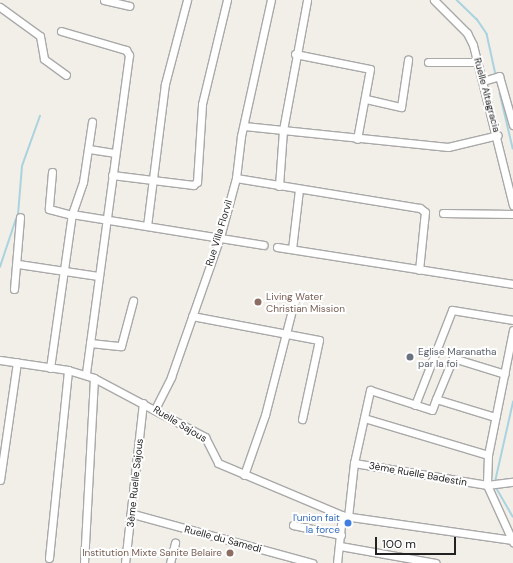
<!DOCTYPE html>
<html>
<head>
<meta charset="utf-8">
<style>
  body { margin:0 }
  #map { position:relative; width:513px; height:563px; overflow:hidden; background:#f2efe9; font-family:"DM Sans",sans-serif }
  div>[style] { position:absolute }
  .stream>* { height:1.5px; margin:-0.75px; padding:0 0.75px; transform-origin:0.75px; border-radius:0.75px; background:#aad3df }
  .roads { filter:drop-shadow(1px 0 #a9a9a9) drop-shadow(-1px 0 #a9a9a9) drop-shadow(0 1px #a9a9a9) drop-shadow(0 -1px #a9a9a9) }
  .minor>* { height:7px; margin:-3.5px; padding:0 3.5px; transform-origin:3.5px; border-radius:3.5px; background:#fff }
  .dots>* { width:11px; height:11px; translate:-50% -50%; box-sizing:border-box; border:2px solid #fff; border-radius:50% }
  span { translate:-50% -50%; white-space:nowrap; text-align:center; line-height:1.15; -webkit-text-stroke:4px #fff; paint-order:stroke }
  .street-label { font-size:10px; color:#222 }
  .education-label { font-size:10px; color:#785e54 }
  .left { translate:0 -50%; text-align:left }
  .right { translate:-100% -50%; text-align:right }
  .worship-label { font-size:10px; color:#5b616d }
  .shop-label { font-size:10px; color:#366cbe }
  .scale { position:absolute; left:375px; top:537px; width:81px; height:18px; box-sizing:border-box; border:2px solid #222; border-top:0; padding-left:5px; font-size:12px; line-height:14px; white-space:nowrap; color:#222; -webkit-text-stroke:3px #fff; paint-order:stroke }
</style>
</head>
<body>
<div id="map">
  <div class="stream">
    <i style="left:457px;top:0;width:28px;rotate:44deg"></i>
    <i style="left:477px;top:19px;width:18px;rotate:56deg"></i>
    <i style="left:487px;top:34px;width:42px;rotate:77.6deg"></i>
    <i style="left:500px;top:93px;width:57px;rotate:76.7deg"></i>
    <i style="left:18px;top:215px;width:49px;rotate:-85.3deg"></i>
    <i style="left:22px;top:166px;width:53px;rotate:-70.2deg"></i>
    <i style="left:0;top:267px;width:51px;rotate:-71.6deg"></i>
    <i style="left:495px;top:482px;width:82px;rotate:-77.3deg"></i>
    <i style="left:496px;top:487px;width:34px;rotate:60deg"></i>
  </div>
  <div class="roads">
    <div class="minor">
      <i style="left:104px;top:0;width:26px;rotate:13deg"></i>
      <i style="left:434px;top:0;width:47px;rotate:45deg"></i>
      <i style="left:467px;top:33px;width:13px;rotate:63deg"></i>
      <i style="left:473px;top:45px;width:165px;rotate:76deg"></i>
      <i style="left:0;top:7px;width:49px;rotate:35.9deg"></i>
      <i style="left:40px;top:36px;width:23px;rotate:80deg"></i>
      <i style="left:44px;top:59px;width:27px;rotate:36deg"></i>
      <i style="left:61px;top:31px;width:68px;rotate:16.3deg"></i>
      <i style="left:126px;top:50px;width:6px;rotate:59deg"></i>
      <i style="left:129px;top:55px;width:323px;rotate:97.7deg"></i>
      <i style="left:295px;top:54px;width:76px;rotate:11.3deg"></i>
      <i style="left:370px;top:69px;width:71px;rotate:100.5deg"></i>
      <i style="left:428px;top:62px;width:50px"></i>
      <i style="left:483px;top:81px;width:17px;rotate:-17deg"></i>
      <i style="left:499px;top:76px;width:51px;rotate:74.1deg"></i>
      <i style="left:366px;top:99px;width:36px;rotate:13deg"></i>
      <i style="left:401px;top:107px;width:48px;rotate:-81.5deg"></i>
      <i style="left:244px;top:126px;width:205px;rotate:5.9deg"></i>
      <i style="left:448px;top:147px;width:51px;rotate:-13.5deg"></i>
      <i style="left:89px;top:149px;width:25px;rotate:9deg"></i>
      <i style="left:52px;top:172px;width:37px;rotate:95deg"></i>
      <i style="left:49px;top:209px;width:24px;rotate:15deg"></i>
      <i style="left:112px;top:175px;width:82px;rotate:7deg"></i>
      <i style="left:193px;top:185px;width:5px;rotate:-37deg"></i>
      <i style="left:197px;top:182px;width:78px;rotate:-86.3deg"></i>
      <i style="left:202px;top:104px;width:107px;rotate:-76.5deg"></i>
      <i style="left:236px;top:178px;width:186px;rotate:9.3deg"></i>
      <i style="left:420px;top:208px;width:6px;rotate:39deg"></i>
      <i style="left:425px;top:212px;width:9px;rotate:96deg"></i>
      <i style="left:424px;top:221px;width:49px;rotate:95.8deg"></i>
      <i style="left:279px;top:186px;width:56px;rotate:-85.9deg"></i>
      <i style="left:283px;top:130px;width:132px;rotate:-79.5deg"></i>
      <i style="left:443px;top:213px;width:70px;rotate:0.8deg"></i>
      <i style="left:72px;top:214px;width:34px;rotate:-71deg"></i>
      <i style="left:83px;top:182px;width:61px;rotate:-81.5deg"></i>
      <i style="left:147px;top:226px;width:143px;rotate:-82.8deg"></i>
      <i style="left:165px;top:84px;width:87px;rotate:-75.3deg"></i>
      <i style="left:277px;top:247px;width:239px;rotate:8.9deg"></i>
      <i style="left:292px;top:249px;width:60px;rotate:-83.3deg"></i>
      <i style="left:18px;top:264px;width:81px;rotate:8.5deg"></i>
      <i style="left:14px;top:289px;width:72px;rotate:-85.2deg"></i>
      <i style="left:192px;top:316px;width:129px;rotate:10.7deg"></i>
      <i style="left:319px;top:340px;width:81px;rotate:102.1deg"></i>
      <i style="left:513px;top:330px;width:127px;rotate:101.3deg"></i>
      <i style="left:488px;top:455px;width:30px;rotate:92deg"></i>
      <i style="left:487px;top:485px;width:63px;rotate:65.5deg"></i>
      <i style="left:90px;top:343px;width:31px;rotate:6deg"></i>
      <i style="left:121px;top:346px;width:47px;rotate:-75.1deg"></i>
      <i style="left:0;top:360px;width:69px;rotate:8.4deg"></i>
      <i style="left:68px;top:370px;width:27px;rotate:17deg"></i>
      <i style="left:94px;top:378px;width:126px;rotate:28deg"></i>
      <i style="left:205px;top:437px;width:29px;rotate:63deg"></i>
      <i style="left:218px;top:463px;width:134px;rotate:22.8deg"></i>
      <i style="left:342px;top:515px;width:48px;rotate:95.9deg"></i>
      <i style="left:50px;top:368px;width:156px;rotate:-81.9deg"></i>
      <i style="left:72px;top:214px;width:194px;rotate:9.2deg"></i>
      <i style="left:436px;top:399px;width:44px;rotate:-67.5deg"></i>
      <i style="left:453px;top:358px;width:54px;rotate:17.1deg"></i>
      <i style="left:415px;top:405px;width:102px;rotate:-68.7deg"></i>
      <i style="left:452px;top:310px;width:62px;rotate:9.3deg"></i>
      <i style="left:155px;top:409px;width:36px;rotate:-63deg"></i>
      <i style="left:171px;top:377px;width:148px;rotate:-70.7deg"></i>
      <i style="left:220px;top:237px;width:61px;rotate:-74.8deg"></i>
      <i style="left:236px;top:178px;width:42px;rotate:-83.2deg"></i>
      <i style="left:241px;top:136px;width:139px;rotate:-77.6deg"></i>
      <i style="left:364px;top:418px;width:129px;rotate:16.6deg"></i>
      <i style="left:354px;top:463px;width:75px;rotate:-77.6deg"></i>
      <i style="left:370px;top:390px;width:65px;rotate:17.9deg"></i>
      <i style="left:432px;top:410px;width:12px;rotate:-70deg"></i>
      <i style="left:436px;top:399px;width:62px;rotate:17deg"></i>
      <i style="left:244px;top:475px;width:64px;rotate:-70.7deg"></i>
      <i style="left:265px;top:415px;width:121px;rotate:-75.6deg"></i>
      <i style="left:0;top:480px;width:119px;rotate:-81.8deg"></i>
      <i style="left:133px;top:514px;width:186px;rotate:15.3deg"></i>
      <i style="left:344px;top:516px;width:170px;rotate:8.1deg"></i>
      <i style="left:348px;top:517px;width:54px;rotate:-83.7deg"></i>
      <i style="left:354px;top:463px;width:135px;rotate:9.4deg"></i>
      <i style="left:487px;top:485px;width:26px;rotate:-7deg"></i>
      <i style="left:293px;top:525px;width:49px;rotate:11.8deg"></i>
      <i style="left:340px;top:546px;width:97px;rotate:10.1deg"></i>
      <i style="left:49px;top:558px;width:189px;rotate:-84.2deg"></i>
      <i style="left:84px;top:563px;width:185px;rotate:-86.9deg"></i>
      <i style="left:125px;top:563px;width:161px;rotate:-83.6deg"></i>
      <i style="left:170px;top:563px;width:21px;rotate:-76deg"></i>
    </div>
  </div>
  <div class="dots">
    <i style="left:258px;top:302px;background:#8d6e63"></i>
    <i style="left:410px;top:357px;background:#6b7280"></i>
    <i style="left:348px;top:523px;background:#3f7fe0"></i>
    <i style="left:230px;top:553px;background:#8d6e63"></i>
  </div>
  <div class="street-label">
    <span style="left:487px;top:95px;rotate:75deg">Ruelle Altagracia</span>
    <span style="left:219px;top:233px;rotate:-73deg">Rue Villa Florvil</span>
    <span style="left:180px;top:424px;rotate:31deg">Ruelle Sajous</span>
    <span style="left:418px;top:474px;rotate:10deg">3ème Ruelle Badestin</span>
    <span style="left:135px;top:483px;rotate:-84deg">3ème Ruelle Sajous</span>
    <span style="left:223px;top:539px;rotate:15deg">Ruelle du Samedi</span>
  </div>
  <div class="education-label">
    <span class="left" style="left:266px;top:302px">Living Water<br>Christian Mission</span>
    <span class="right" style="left:222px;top:553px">Institution Mixte Sanite Belaire</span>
  </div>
  <div class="worship-label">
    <span class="left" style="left:418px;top:357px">Eglise Maranatha<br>par la foi</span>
  </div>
  <div class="shop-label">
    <span class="right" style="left:340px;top:523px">l'union fait<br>la force</span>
  </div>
  <div class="scale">100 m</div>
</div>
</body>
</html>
